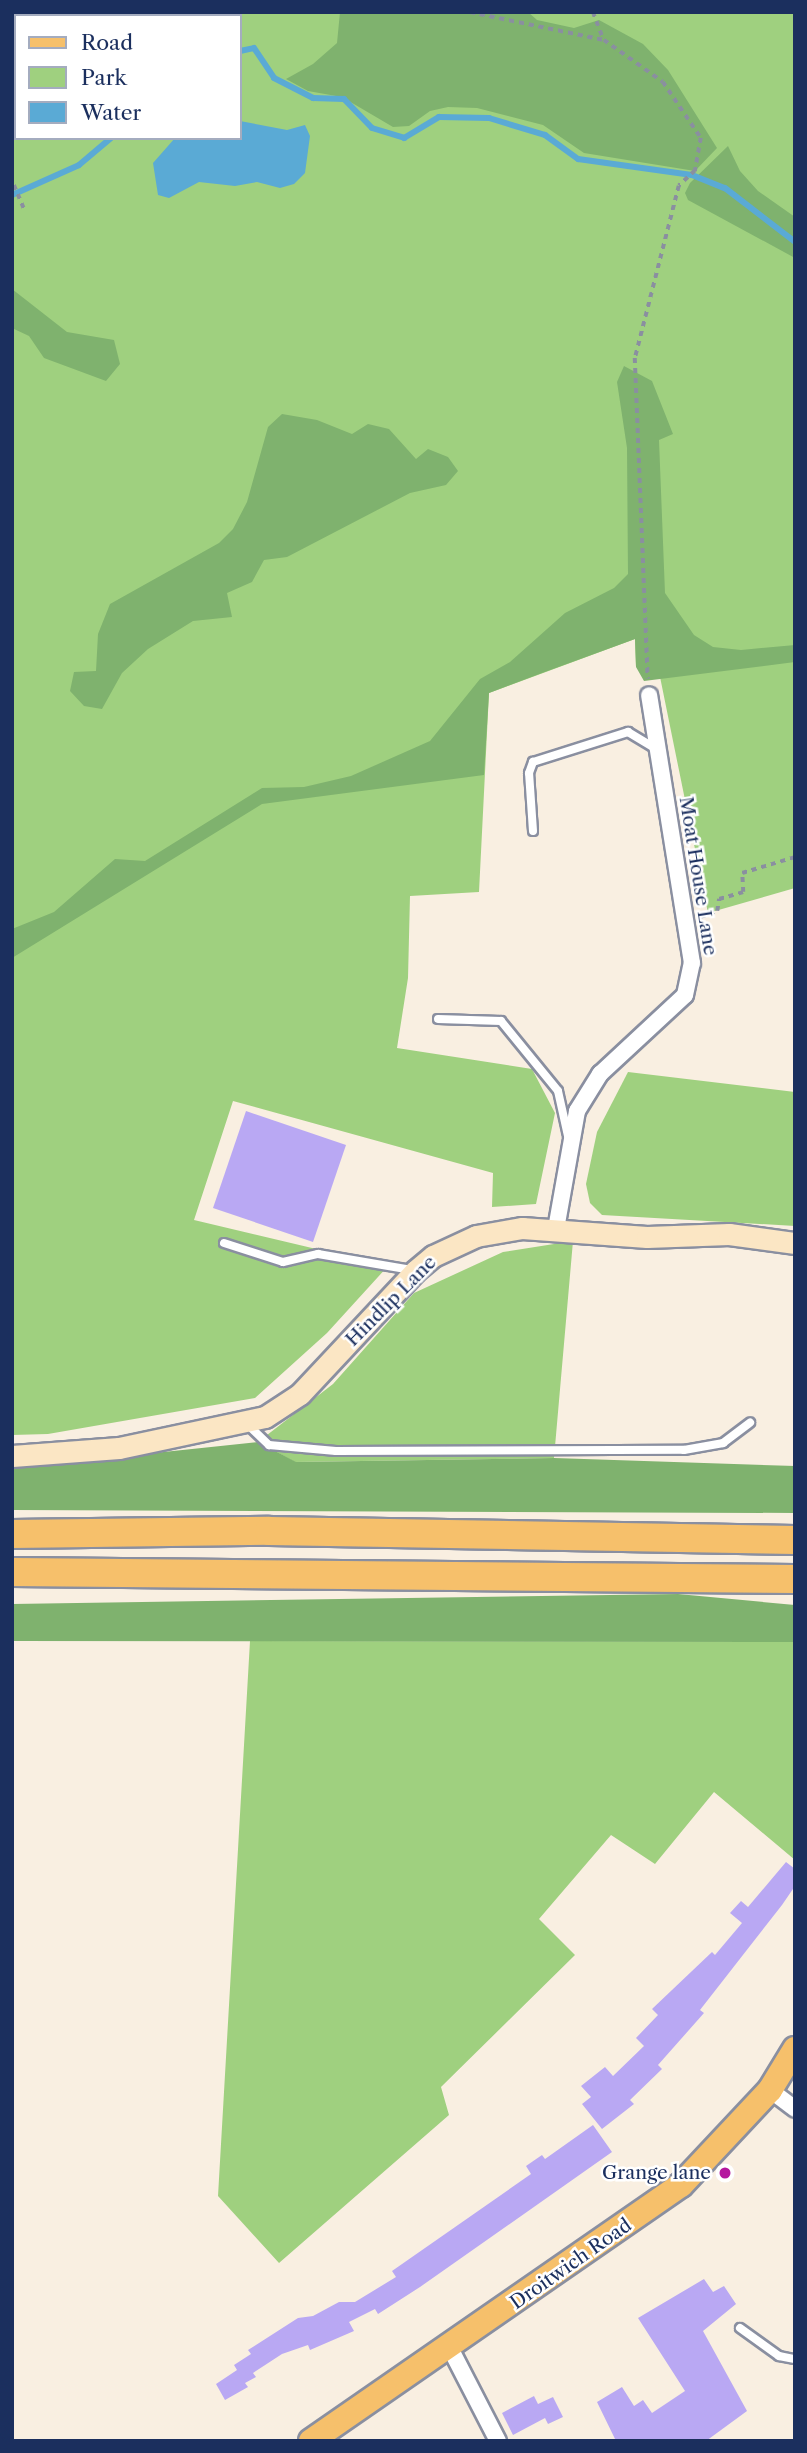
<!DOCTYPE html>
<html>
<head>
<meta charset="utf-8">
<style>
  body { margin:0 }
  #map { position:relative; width:807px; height:2453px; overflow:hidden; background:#f9efe1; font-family:"Libre Caslon Text",serif }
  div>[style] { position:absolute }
  .green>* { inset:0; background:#9fd07f }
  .forest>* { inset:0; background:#7fb26e }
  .water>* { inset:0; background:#5aaad5 }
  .stream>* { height:6px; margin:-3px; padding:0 3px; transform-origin:3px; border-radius:3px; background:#5aaad5 }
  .building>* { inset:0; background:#b9a8f3 }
  .path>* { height:3.5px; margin-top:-1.75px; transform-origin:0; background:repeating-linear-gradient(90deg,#8a8fa0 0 5px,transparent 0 10px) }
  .roads { filter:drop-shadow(2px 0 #8a8fa0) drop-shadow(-2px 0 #8a8fa0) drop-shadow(0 2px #8a8fa0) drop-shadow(0 -2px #8a8fa0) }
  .lane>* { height:8px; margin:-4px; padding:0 4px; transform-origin:4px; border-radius:4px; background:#fff }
  .street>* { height:16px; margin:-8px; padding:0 8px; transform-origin:8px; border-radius:8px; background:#fff }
  .secondary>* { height:21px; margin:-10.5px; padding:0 10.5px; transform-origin:10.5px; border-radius:10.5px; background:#fbe6c4 }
  .primary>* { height:24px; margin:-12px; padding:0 12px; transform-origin:12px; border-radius:12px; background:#f6c06b }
  .highway>* { height:28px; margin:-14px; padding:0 14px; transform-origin:14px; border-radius:14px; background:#f6c06b }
  .dots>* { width:19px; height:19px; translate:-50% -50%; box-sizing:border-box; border:4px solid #fff; border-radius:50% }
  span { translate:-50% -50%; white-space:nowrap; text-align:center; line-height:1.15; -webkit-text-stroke:5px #fff; paint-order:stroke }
  .street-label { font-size:19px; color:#1b2f5e }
  .poi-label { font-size:19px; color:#1b2f5e }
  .right { translate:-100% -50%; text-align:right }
  .frame { position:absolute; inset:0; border:14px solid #1b2f5e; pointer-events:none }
  .legend { position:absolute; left:14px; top:14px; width:228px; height:126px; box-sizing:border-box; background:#fff; border:2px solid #a4acbf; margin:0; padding:9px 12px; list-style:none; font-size:21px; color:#1b2f5e }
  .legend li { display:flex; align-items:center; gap:14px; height:35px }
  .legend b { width:35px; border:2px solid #a4acbf }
</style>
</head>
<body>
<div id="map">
  <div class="green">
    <i style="clip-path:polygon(evenodd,12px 12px,795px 12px,795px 888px,708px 913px,658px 667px,636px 667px,635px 639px,489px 693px,479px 892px,410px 896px,408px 978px,397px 1048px,532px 1069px,555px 1113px,536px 1204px,492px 1207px,493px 1173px,233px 1101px,194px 1220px,388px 1266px,327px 1333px,255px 1398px,48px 1434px,12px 1435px,12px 12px,16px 16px,240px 16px,240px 138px,16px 138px,16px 16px)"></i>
    <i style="clip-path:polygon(628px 1072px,795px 1092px,795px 1226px,602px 1215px,590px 1203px,586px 1184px,597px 1132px)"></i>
    <i style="clip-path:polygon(573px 1241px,554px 1458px,295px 1462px,258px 1442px,333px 1384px,414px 1293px,503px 1252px)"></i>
    <i style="clip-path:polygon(250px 1641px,795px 1642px,795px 1860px,714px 1792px,655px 1864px,611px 1835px,539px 1919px,575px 1955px,441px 2087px,449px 2115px,279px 2263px,218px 2196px)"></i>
  </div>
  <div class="forest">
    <i style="clip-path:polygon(340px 12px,528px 12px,537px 20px,574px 28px,599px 20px,643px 44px,668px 70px,717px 148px,695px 171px,584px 153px,543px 125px,477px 108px,448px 107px,430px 111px,409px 126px,393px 127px,342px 97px,308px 91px,286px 79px,313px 64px,337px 43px)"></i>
    <i style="clip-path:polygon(728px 146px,740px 171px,758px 191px,795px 217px,795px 258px,688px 200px,685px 193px,690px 183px)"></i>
    <i style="clip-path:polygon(12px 289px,67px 332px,114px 340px,120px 364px,106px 381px,44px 358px,29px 336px,12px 328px)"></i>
    <i style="clip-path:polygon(624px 366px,652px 381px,673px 434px,659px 440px,665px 593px,694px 635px,713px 647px,741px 650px,795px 645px,795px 662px,644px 681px,636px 667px,635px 639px,542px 673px,489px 693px,484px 775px,262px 804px,12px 958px,12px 929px,54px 912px,115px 859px,145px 861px,262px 788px,304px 787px,351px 776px,430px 741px,480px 679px,510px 662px,565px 613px,614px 588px,628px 574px,627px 448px,617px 382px)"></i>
    <i style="clip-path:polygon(282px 414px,317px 420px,352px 434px,368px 424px,389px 429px,416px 459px,428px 449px,448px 457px,458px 471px,446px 485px,410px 493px,287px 557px,264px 560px,252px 582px,227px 593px,232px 617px,193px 621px,148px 649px,122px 673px,102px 709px,84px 706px,70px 691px,74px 672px,96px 671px,98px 634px,110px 604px,219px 543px,233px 529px,247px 502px,268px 427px)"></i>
    <i style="clip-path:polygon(258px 1442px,296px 1462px,554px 1458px,795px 1466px,795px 1513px,12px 1510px,12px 1468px)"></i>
    <i style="clip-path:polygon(678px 1594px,795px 1605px,795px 1642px,12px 1641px,12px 1604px)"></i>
  </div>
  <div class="water">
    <i style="clip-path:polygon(240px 121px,287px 130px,305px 125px,310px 136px,305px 173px,294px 184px,280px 188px,257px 182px,235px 186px,199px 182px,169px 198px,158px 195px,153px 163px,175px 138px,240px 138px)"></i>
  </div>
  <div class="stream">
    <i style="left:240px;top:51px;width:14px;rotate:-12deg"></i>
    <i style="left:254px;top:48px;width:36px;rotate:56deg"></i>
    <i style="left:274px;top:78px;width:44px;rotate:27.1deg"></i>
    <i style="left:313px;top:98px;width:31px;rotate:2deg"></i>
    <i style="left:344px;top:99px;width:40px;rotate:46deg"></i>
    <i style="left:372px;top:128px;width:34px;rotate:17deg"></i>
    <i style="left:404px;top:138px;width:41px;rotate:-31deg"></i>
    <i style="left:439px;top:117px;width:50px;rotate:1.1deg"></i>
    <i style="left:489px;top:118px;width:59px;rotate:16.9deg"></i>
    <i style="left:545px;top:135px;width:41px;rotate:36deg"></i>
    <i style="left:578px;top:159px;width:115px;rotate:8deg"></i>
    <i style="left:692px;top:175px;width:35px;rotate:22deg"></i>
    <i style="left:725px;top:188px;width:88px;rotate:37.6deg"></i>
    <i style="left:12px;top:195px;width:73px;rotate:-24.1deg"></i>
    <i style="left:79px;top:165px;width:42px;rotate:-40.2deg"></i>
  </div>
  <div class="building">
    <i style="clip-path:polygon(246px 1111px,346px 1145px,313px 1242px,213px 1208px)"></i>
    <i style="clip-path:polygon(786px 1862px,795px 1869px,795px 1886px,782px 1905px,700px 2010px,704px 2013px,658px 2065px,662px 2069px,630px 2100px,634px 2104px,602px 2129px,582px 2104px,591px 2097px,581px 2086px,605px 2067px,613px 2076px,644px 2046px,636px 2038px,658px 2015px,652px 2009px,712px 1952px,715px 1955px,742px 1923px,730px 1913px,741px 1901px,748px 1907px)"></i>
    <i style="clip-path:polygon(593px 2125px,612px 2152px,420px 2287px,378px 2314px,375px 2309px,349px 2322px,354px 2331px,310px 2350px,308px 2345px,282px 2354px,253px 2373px,256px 2377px,245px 2383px,248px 2387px,225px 2400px,216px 2384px,237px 2370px,234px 2365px,251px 2354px,248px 2350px,298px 2318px,313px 2316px,339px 2302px,355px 2302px,396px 2277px,392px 2271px,531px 2174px,526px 2166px,542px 2155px,545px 2159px)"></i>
    <i style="clip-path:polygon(704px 2279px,713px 2292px,724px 2286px,736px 2304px,703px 2331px,747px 2411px,706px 2441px,616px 2441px,597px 2402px,622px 2387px,634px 2406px,643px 2400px,652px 2413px,685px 2391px,638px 2318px)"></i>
    <i style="clip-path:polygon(534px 2396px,538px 2404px,553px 2397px,563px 2417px,548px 2424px,545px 2418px,513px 2435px,502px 2413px)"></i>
  </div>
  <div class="path">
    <i style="left:470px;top:12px;width:137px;rotate:11.8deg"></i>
    <i style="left:604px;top:40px;width:72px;rotate:35.4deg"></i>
    <i style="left:663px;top:82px;width:68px;rotate:55.8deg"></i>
    <i style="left:701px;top:138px;width:34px;rotate:100deg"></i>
    <i style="left:695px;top:171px;width:22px;rotate:137deg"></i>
    <i style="left:679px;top:186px;width:178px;rotate:104.3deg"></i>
    <i style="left:635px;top:358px;width:321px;rotate:87.7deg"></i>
    <i style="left:593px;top:12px;width:30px;rotate:69deg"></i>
    <i style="left:14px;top:185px;width:26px;rotate:67deg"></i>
    <i style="left:700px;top:917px;width:18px;rotate:-19deg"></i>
    <i style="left:717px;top:911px;width:12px;rotate:-81deg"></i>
    <i style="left:719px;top:899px;width:25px;rotate:-16deg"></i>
    <i style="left:743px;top:892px;width:19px;rotate:-93deg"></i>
    <i style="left:742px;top:873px;width:55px;rotate:-16.8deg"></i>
  </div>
  <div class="roads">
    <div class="lane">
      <i style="left:533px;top:831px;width:58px;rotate:-93.9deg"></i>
      <i style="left:529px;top:773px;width:12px;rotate:-70deg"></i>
      <i style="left:533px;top:762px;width:100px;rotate:-17.5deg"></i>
      <i style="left:628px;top:732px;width:33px;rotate:31deg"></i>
      <i style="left:438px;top:1019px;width:63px;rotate:1.8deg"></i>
      <i style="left:501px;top:1021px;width:90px;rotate:50.8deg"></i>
      <i style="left:558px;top:1091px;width:46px;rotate:77.5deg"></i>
      <i style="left:224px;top:1243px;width:62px;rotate:17.9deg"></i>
      <i style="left:283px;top:1262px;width:36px;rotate:-13deg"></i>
      <i style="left:318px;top:1254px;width:95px;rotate:9.7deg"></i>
      <i style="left:246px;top:1423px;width:32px;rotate:44deg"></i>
      <i style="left:269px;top:1445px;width:67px;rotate:5.1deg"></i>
      <i style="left:336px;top:1451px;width:348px;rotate:-0.2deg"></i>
      <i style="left:684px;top:1450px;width:40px;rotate:-10deg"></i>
      <i style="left:723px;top:1443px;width:34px;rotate:-37deg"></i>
      <i style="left:740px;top:2328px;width:48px;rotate:35.7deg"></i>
      <i style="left:779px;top:2356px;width:16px;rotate:11deg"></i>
    </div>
    <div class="street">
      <i style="left:556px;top:1229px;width:120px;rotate:-79.9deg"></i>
      <i style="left:577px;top:1111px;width:44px;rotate:-58.1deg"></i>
      <i style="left:600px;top:1074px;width:116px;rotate:-42.9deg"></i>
      <i style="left:685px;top:995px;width:33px;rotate:-78deg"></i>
      <i style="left:692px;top:963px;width:271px;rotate:-99.1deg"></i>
      <i style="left:770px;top:2090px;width:31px;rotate:37deg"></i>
      <i style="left:450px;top:2348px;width:105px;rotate:62.7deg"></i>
    </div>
    <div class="secondary">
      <i style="left:12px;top:1456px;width:107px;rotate:-4.3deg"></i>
      <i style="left:119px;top:1448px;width:149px;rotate:-12deg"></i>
      <i style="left:265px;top:1417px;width:42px;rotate:-33.3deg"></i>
      <i style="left:300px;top:1394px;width:168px;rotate:-46.9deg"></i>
      <i style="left:415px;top:1271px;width:23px;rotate:-40deg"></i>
      <i style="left:433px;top:1256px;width:47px;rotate:-24.9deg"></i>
      <i style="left:476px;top:1236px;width:47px;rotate:-9.9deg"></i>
      <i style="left:522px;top:1228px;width:125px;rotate:4.1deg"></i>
      <i style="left:647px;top:1237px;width:82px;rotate:-2.1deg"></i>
      <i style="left:729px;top:1234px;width:67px;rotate:7.8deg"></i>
    </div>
    <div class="primary">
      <i style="left:311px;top:2441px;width:450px;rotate:-34.7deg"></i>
      <i style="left:681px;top:2185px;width:130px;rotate:-46.9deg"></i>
      <i style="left:770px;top:2090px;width:48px;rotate:-58.6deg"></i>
    </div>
    <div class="highway">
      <i style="left:12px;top:1534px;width:257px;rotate:-0.7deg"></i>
      <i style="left:269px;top:1531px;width:526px;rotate:0.98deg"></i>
      <i style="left:12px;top:1572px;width:783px;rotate:0.51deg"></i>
    </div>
  </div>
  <div class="dots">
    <i style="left:725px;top:2173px;background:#b5179e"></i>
  </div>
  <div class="street-label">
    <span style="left:698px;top:876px;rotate:81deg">Moat House Lane</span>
    <span style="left:391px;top:1301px;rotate:-45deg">Hindlip Lane</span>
    <span style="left:571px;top:2264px;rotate:-35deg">Droitwich Road</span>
  </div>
  <div class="poi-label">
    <span class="right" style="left:711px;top:2173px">Grange lane</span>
  </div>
  <div class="frame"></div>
  <ul class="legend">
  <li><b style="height:9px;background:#f6c06b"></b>Road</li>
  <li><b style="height:19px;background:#9fd07f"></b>Park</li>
  <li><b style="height:19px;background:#5aaad5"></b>Water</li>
  </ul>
</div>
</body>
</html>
